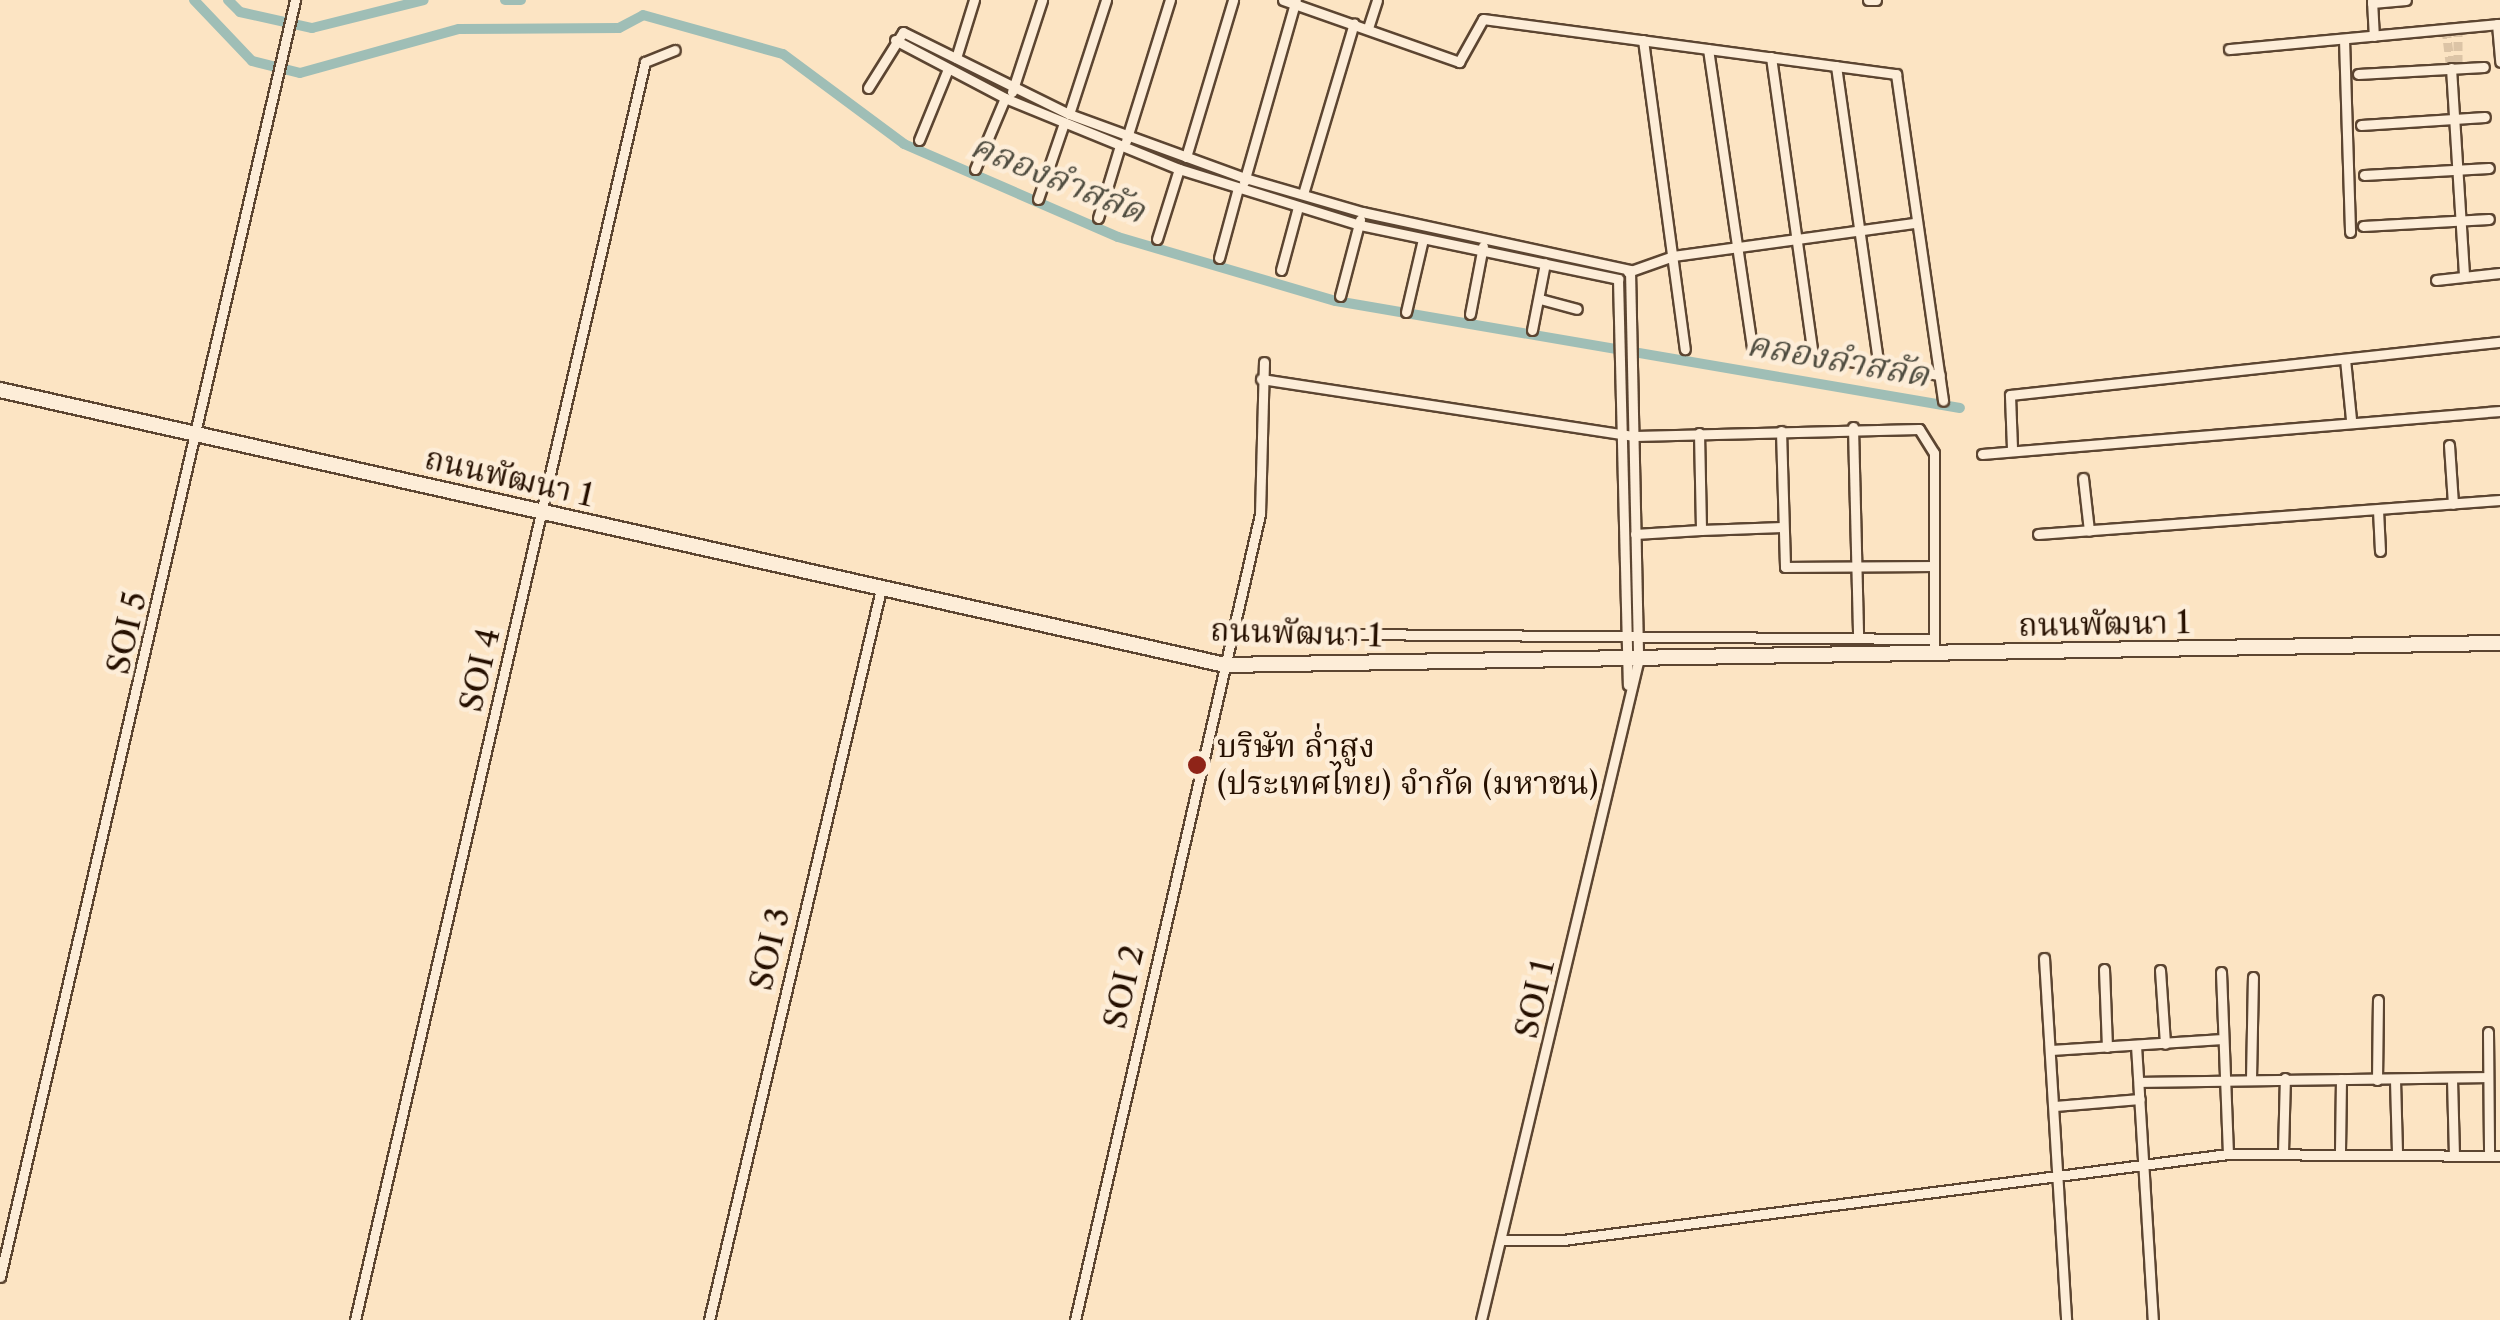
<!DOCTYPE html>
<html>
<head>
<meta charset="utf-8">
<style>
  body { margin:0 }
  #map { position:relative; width:2500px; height:1320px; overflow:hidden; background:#fce4c3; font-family:"Libre Caslon Text","Noto Serif Thai",serif }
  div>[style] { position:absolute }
  .canal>* { height:10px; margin:-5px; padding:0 5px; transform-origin:5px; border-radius:5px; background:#9fbeb6 }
  .minor-tunnel>* { height:9px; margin-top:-4.5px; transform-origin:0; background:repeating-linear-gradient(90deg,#dcc4a6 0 9px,transparent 0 13.5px) }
  .roads { filter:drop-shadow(2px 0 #5c4531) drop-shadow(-2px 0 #5c4531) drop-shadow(0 2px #5c4531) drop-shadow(0 -2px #5c4531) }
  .minor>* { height:9px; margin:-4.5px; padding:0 4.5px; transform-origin:4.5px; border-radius:4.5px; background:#fdedd8 }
  .secondary>* { height:14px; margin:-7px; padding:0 7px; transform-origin:7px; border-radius:7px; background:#fdedd8 }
  .dots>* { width:28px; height:28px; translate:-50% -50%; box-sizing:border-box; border:5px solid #fdedd8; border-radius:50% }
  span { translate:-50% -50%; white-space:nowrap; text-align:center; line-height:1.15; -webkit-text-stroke:9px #fdedd8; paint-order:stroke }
  .street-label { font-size:32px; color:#261000 }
  .poi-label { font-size:32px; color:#261000 }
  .left { translate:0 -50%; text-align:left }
  .water-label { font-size:35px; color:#504d40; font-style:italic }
</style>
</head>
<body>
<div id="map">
  <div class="canal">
    <i style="left:194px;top:0;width:84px;rotate:46.4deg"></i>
    <i style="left:252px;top:61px;width:49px;rotate:14deg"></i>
    <i style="left:300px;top:73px;width:165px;rotate:-15.5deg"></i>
    <i style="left:459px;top:29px;width:160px;rotate:-0.4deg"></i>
    <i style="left:619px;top:28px;width:27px;rotate:-28deg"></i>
    <i style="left:643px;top:15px;width:145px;rotate:15.6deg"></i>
    <i style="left:783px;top:54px;width:151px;rotate:36.6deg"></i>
    <i style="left:904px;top:144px;width:233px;rotate:23.5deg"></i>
    <i style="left:1118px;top:237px;width:227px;rotate:16.4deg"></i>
    <i style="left:1336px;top:301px;width:633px;rotate:9.73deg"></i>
    <i style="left:228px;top:0;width:17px;rotate:45deg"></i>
    <i style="left:240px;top:12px;width:74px;rotate:12.5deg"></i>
    <i style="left:312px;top:28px;width:115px;rotate:-14deg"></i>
    <i style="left:505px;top:0;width:16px"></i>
  </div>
  <div class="minor-tunnel">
    <i style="left:2458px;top:28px;width:40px;rotate:90deg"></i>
    <i style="left:2446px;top:29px;width:39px;rotate:83deg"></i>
  </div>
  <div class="roads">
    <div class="minor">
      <i style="left:1283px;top:0;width:187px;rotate:19.4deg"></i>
      <i style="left:1459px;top:62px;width:49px;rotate:-60.8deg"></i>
      <i style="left:1483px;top:19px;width:417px;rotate:7.6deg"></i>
      <i style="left:1896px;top:74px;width:330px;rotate:81.8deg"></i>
      <i style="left:1868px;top:0;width:8px"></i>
      <i style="left:2372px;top:0;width:36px;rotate:87deg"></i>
      <i style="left:2372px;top:3px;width:34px;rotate:-5deg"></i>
      <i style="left:2497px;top:24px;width:38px;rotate:85deg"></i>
      <i style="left:1368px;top:28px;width:29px;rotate:-72deg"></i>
      <i style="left:2344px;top:39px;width:193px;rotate:88.2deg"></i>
      <i style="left:895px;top:40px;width:124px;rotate:27.8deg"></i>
      <i style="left:1005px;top:98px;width:188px;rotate:22.2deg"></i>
      <i style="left:1179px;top:169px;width:189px;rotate:17.2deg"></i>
      <i style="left:1360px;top:225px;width:264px;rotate:11.8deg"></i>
      <i style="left:1643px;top:40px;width:312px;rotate:82.3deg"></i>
      <i style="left:1708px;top:49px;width:300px;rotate:81.6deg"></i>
      <i style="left:1752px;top:346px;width:190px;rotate:8.8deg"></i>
      <i style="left:2229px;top:49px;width:272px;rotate:-5.3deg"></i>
      <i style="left:1771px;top:57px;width:303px;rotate:82deg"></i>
      <i style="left:956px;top:58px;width:61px;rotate:-72.8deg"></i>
      <i style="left:1836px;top:66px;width:304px;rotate:81.9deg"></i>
      <i style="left:2451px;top:68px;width:209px;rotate:86.4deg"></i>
      <i style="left:2358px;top:74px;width:126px;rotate:-3.2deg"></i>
      <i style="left:868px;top:88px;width:66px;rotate:-58deg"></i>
      <i style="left:903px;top:32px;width:185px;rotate:26.3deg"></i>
      <i style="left:1069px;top:114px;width:187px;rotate:20deg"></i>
      <i style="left:1245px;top:178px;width:122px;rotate:16.2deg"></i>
      <i style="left:1362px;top:212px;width:274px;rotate:12.2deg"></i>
      <i style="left:1630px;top:270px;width:392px;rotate:88.8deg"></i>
      <i style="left:1638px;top:662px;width:676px;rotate:103.42deg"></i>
      <i style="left:1012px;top:92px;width:97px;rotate:-71.9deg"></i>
      <i style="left:1069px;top:114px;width:120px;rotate:-72deg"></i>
      <i style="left:2361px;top:125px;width:124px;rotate:-3.7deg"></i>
      <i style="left:919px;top:140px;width:77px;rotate:-67.8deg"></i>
      <i style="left:1126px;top:141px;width:148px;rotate:-72.7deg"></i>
      <i style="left:1186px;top:157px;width:164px;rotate:-73.3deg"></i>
      <i style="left:975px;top:169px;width:77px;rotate:-67.1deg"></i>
      <i style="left:2364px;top:175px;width:125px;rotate:-3.2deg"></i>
      <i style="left:1244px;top:182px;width:189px;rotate:-74.1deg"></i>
      <i style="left:1303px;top:194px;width:178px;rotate:-73.4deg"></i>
      <i style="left:1038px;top:199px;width:80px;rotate:-71.1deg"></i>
      <i style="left:1098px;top:218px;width:72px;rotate:-73.1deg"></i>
      <i style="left:2363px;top:226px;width:126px;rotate:-3.2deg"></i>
      <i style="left:1157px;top:239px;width:73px;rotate:-72.6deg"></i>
      <i style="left:1219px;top:258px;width:73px;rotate:-74.8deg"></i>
      <i style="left:1281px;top:270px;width:65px;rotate:-74.9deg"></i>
      <i style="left:1628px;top:272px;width:48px;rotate:-19.6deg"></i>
      <i style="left:1673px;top:256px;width:243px;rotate:-7.8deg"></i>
      <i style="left:1618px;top:279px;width:406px;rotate:88.6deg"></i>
      <i style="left:2436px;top:280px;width:64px;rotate:-6.2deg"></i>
      <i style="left:1340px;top:296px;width:79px;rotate:-75.3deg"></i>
      <i style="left:1540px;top:299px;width:38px;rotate:15deg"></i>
      <i style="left:1406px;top:312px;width:75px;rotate:-76.9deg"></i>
      <i style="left:1470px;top:314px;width:69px;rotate:-79.2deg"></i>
      <i style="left:1532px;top:330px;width:68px;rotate:-79deg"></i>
      <i style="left:2345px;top:359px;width:60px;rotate:84.3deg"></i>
      <i style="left:1261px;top:379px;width:378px;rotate:8.7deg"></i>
      <i style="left:1635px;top:436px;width:284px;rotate:-1.4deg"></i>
      <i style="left:1919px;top:429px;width:28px;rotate:58deg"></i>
      <i style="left:1934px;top:453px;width:202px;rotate:90deg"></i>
      <i style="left:1853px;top:427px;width:211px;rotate:88.6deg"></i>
      <i style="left:1781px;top:431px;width:136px;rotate:88.3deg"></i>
      <i style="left:1785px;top:567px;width:146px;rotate:-0.4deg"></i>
      <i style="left:1699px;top:433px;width:97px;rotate:88.8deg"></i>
      <i style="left:1701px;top:530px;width:81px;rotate:-2.1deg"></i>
      <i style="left:2449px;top:445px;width:59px;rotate:86.1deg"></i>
      <i style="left:2012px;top:448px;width:53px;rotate:-92.2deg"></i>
      <i style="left:2010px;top:395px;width:493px;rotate:-6.2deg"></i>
      <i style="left:1982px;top:454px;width:520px;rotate:-4.75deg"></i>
      <i style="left:2083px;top:478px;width:53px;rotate:83.5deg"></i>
      <i style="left:2378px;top:510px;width:41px;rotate:87.2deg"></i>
      <i style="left:1635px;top:534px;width:66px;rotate:-3.5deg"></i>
      <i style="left:2038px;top:534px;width:463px;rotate:-4.2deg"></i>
      <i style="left:1229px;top:633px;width:702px;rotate:0.49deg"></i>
      <i style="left:2044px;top:958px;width:363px;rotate:86.5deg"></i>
      <i style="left:2104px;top:969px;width:78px;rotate:87.8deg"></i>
      <i style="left:2160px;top:970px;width:74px;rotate:86.1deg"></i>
      <i style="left:2221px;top:972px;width:182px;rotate:87.8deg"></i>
      <i style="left:2488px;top:1032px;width:123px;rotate:89.5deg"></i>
      <i style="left:2136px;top:1045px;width:276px;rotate:86.5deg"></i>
      <i style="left:2051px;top:1050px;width:168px;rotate:-3.7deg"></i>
      <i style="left:2251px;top:1079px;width:102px;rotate:-88.9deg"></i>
      <i style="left:2452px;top:1079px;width:75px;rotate:88.5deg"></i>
      <i style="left:2377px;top:1080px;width:80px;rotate:-89.3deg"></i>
      <i style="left:2395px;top:1080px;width:72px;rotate:88.4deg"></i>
      <i style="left:2139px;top:1082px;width:348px;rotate:-0.8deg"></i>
      <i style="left:2055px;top:1106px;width:85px;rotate:-4.7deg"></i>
      <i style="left:2340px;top:1151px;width:72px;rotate:-89.2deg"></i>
      <i style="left:2283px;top:1152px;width:74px;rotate:-88.5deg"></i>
      <i style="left:1504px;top:1240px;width:59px"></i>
      <i style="left:1563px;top:1240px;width:671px;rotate:-7.37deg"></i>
      <i style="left:2228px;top:1154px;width:272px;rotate:0.4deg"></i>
      <i style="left:0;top:1277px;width:1311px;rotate:-76.99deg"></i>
      <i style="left:355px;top:1320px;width:1291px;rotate:-77.02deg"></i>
      <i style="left:645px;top:62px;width:32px;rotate:-22deg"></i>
      <i style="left:709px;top:1320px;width:751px;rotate:-76.76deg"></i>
      <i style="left:1075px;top:1320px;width:827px;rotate:-77.07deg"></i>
      <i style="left:1260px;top:514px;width:152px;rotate:-88.5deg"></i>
    </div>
    <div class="secondary">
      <i style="left:0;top:390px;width:1255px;rotate:12.65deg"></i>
      <i style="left:1225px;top:665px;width:1275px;rotate:-0.99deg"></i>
    </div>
  </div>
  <div class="dots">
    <i style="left:1197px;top:765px;background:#8f2418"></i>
  </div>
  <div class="street-label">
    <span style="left:509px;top:477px;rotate:13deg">ถนนพัฒนา 1</span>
    <span style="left:2104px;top:624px;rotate:-1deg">ถนนพัฒนา 1</span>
    <span style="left:127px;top:633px;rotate:-77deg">SOI 5</span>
    <span style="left:1296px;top:633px;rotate:2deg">ถนนพัฒนา 1</span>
    <span style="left:480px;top:670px;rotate:-77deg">SOI 4</span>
    <span style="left:770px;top:949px;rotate:-77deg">SOI 3</span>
    <span style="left:1124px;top:987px;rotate:-77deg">SOI 2</span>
    <span style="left:1535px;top:999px;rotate:-77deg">SOI 1</span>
  </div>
  <div class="poi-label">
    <span class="left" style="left:1217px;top:765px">บริษัท ล่ำสูง<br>(ประเทศไทย) จำกัด (มหาชน)</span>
  </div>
  <div class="water-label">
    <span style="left:1058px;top:178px;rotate:22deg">คลองลำสลัด</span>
    <span style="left:1838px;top:359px;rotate:10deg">คลองลำสลัด</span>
  </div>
</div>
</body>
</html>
